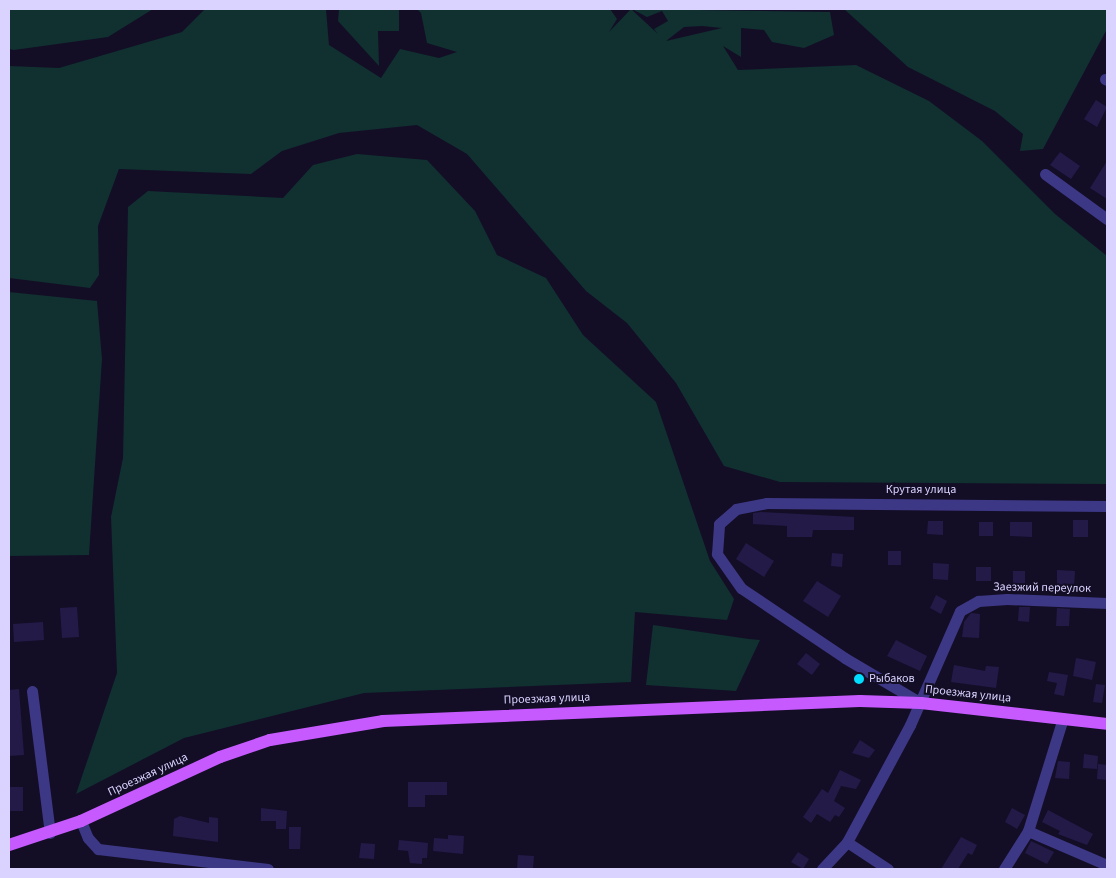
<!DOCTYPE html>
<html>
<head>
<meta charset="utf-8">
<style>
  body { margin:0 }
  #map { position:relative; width:1116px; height:878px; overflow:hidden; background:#130e26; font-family:"Source Sans 3",sans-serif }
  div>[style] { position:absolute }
  .green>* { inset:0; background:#113030 }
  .building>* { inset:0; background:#241a48 }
  .minor>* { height:11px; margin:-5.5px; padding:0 5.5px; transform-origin:5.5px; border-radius:5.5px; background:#3d3886 }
  .major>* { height:12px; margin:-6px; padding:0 6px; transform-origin:6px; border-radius:6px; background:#c65aff }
  .dots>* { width:14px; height:14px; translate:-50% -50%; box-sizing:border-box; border:2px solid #130e26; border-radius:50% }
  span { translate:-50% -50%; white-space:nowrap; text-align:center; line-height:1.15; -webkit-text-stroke:4px #130e26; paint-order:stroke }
  .street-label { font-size:12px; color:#dad3ff }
  .poi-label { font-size:12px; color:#dad3ff }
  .left { translate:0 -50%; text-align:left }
  .frame { position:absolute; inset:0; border:10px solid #dad3ff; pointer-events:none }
</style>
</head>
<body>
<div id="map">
  <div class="green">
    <i style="clip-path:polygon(9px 9px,153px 9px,108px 37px,14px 50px,9px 49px)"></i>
    <i style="clip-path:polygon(evenodd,205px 9px,326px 9px,329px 45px,381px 78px,400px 49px,439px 58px,457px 52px,427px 43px,421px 13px,417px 9px,610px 9px,617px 19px,609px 32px,631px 9px,658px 34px,654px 29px,668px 21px,662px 11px,647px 17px,632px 9px,830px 12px,834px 35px,804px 48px,772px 42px,764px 30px,741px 28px,741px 57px,723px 46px,738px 70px,856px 65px,929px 101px,982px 141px,1055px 214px,1107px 256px,1107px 484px,780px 482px,724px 466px,676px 383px,627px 323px,586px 291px,467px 154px,417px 125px,339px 133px,282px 151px,251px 174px,119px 169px,98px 226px,99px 275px,90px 288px,9px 278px,9px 66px,59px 68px,182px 32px,205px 9px,702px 26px,722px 28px,666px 41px,684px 27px,702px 26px)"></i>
    <i style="clip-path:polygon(339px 9px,399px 9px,399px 31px,378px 31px,379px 66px,338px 21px)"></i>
    <i style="clip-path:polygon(844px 9px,1107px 9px,1107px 29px,1043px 149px,1020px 151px,1023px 134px,995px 111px,908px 67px)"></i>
    <i style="clip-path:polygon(357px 154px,427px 160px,475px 211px,497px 255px,546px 278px,583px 335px,656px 402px,710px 561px,734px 599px,727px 620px,635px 612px,631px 682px,364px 693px,184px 738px,76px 794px,117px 673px,111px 517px,123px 458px,128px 207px,148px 191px,283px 198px,313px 165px)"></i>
    <i style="clip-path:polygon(9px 292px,97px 301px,102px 359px,89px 555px,9px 556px)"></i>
    <i style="clip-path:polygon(653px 625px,749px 639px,760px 640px,736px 691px,646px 685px)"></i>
  </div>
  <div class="building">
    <i style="clip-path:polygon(1096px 100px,1107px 107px,1097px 127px,1084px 119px)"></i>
    <i style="clip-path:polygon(1060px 152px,1080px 166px,1071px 179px,1050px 165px)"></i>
    <i style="clip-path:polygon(1107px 161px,1107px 199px,1090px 188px)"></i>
    <i style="clip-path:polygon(761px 512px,854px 517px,854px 530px,813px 530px,812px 537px,787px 537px,787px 526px,753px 524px,753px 513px)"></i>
    <i style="clip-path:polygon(1073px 520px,1088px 520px,1088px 537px,1073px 537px)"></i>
    <i style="clip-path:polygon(928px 521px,943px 521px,943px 535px,927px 534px)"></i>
    <i style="clip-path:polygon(979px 522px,993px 522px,993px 536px,979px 536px)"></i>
    <i style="clip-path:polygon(1010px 522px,1032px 522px,1032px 537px,1010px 536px)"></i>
    <i style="clip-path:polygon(746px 543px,774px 561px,764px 577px,736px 559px)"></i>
    <i style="clip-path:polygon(888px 551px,901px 551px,901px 565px,888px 565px)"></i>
    <i style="clip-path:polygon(832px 553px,843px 554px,842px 567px,831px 566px)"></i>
    <i style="clip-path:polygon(933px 563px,949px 564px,948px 580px,933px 579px)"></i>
    <i style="clip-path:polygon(976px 567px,991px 567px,991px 581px,976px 581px)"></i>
    <i style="clip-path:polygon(1057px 570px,1075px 571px,1074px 586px,1057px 586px)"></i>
    <i style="clip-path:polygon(1013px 571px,1025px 571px,1025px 584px,1013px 584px)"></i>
    <i style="clip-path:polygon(817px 581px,841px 596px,828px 617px,803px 601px)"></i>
    <i style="clip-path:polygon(936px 595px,947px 601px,941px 614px,930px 608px)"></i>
    <i style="clip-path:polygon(77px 607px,79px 637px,62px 638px,60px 608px)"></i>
    <i style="clip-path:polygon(1019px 607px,1030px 607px,1029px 622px,1018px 621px)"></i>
    <i style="clip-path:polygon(1057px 608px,1070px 609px,1069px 626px,1056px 626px)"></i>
    <i style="clip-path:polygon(971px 613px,980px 614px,979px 638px,962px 637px,964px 622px)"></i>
    <i style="clip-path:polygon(43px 622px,44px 640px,14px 642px,13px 624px)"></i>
    <i style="clip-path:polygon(896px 640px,927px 656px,920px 671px,887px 656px)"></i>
    <i style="clip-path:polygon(806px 653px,820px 664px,812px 675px,797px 664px)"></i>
    <i style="clip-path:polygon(1076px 658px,1096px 662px,1092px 680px,1073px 676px)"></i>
    <i style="clip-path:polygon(954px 665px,985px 671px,986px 666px,999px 667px,996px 688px,951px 682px)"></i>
    <i style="clip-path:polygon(1049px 672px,1068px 675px,1064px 696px,1054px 694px,1057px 683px,1047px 681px)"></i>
    <i style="clip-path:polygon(1096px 684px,1105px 685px,1102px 703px,1093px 702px)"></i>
    <i style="clip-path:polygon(19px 689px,24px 755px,9px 756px,9px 690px)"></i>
    <i style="clip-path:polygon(860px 740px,875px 750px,869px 758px,852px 753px)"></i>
    <i style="clip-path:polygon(1084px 754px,1098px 756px,1097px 769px,1083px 768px)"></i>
    <i style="clip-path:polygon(1058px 761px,1070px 762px,1069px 779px,1055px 778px)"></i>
    <i style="clip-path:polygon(1098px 764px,1107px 765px,1107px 780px,1097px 779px)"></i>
    <i style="clip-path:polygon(840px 770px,861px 780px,856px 789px,841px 786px,834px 801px,845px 808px,839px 817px,835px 815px,830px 822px,817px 814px,811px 823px,803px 817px,822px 789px,828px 793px)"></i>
    <i style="clip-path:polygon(408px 782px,447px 782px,447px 795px,425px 795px,425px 807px,408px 807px)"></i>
    <i style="clip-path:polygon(9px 787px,23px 787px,23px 811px,9px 811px)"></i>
    <i style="clip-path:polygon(261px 808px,287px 811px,286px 829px,276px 829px,276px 821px,261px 821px)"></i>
    <i style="clip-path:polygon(1012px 808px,1025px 815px,1017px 829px,1005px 822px)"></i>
    <i style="clip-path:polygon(1048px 810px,1093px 834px,1087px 845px,1058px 834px,1060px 831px,1042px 822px)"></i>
    <i style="clip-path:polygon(180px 816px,209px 823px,209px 817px,218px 818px,218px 842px,173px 836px,174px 819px)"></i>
    <i style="clip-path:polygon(289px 827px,301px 827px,300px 849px,289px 849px)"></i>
    <i style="clip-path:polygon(448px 835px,464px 836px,463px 854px,433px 851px,434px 838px,448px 839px)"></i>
    <i style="clip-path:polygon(961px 837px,977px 845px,972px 855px,968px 853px,958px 869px,941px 869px)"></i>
    <i style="clip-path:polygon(399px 840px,428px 843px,427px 858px,422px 858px,422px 864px,410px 863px,408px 851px,398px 850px)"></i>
    <i style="clip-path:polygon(1031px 841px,1054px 852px,1047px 864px,1025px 853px)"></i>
    <i style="clip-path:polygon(361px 843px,375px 844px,374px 859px,359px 858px)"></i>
    <i style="clip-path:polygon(798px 852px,809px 859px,803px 869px,791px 862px)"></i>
    <i style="clip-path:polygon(518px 855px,534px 856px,533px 869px,517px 869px)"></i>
  </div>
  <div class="minor">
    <i style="left:1105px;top:79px;width:2px;rotate:27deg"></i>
    <i style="left:1045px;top:174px;width:77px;rotate:36deg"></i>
    <i style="left:32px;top:691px;width:143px;rotate:82.8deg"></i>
    <i style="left:921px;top:703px;width:88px;rotate:-149.4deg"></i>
    <i style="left:845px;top:658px;width:125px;rotate:-146.1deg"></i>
    <i style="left:741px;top:588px;width:42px;rotate:-125.2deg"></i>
    <i style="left:717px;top:554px;width:30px;rotate:-86deg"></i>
    <i style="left:719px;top:524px;width:23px;rotate:-41deg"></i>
    <i style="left:736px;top:509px;width:31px;rotate:-11deg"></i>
    <i style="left:766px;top:503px;width:341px;rotate:0.5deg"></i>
    <i style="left:81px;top:821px;width:18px;rotate:68deg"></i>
    <i style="left:88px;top:838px;width:15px;rotate:48deg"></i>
    <i style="left:98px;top:849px;width:171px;rotate:6.7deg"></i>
    <i style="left:1028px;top:831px;width:86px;rotate:23.3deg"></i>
    <i style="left:847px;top:842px;width:49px;rotate:33.4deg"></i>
    <i style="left:822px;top:869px;width:37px;rotate:-47deg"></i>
    <i style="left:847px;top:842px;width:133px;rotate:-61.7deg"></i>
    <i style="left:910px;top:725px;width:124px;rotate:-66.3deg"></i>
    <i style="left:960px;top:611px;width:21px;rotate:-29deg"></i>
    <i style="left:978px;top:601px;width:29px;rotate:-4deg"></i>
    <i style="left:1007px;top:599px;width:100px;rotate:2.3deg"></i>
    <i style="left:1004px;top:869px;width:45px;rotate:-57.7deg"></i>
    <i style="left:1028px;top:831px;width:118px;rotate:-72.8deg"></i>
  </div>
  <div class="major">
    <i style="left:9px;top:845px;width:76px;rotate:-18.4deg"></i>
    <i style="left:81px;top:821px;width:153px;rotate:-24.7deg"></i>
    <i style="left:220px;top:757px;width:53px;rotate:-18.8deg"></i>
    <i style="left:270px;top:740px;width:115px;rotate:-9.5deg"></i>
    <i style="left:383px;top:721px;width:477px;rotate:-2.4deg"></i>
    <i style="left:860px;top:701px;width:61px;rotate:1.9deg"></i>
    <i style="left:921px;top:703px;width:187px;rotate:6.4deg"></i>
  </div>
  <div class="dots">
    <i style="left:859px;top:679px;background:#00ddfe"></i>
  </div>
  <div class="street-label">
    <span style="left:921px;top:490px">Крутая улица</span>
    <span style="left:1042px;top:588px;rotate:1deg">Заезжий переулок</span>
    <span style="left:968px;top:694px;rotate:6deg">Проезжая улица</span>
    <span style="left:547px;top:699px;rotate:-2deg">Проезжая улица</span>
    <span style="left:148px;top:775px;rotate:-25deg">Проезжая улица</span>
  </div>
  <div class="poi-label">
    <span class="left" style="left:869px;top:679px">Рыбаков</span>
  </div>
  <div class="frame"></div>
</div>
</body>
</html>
